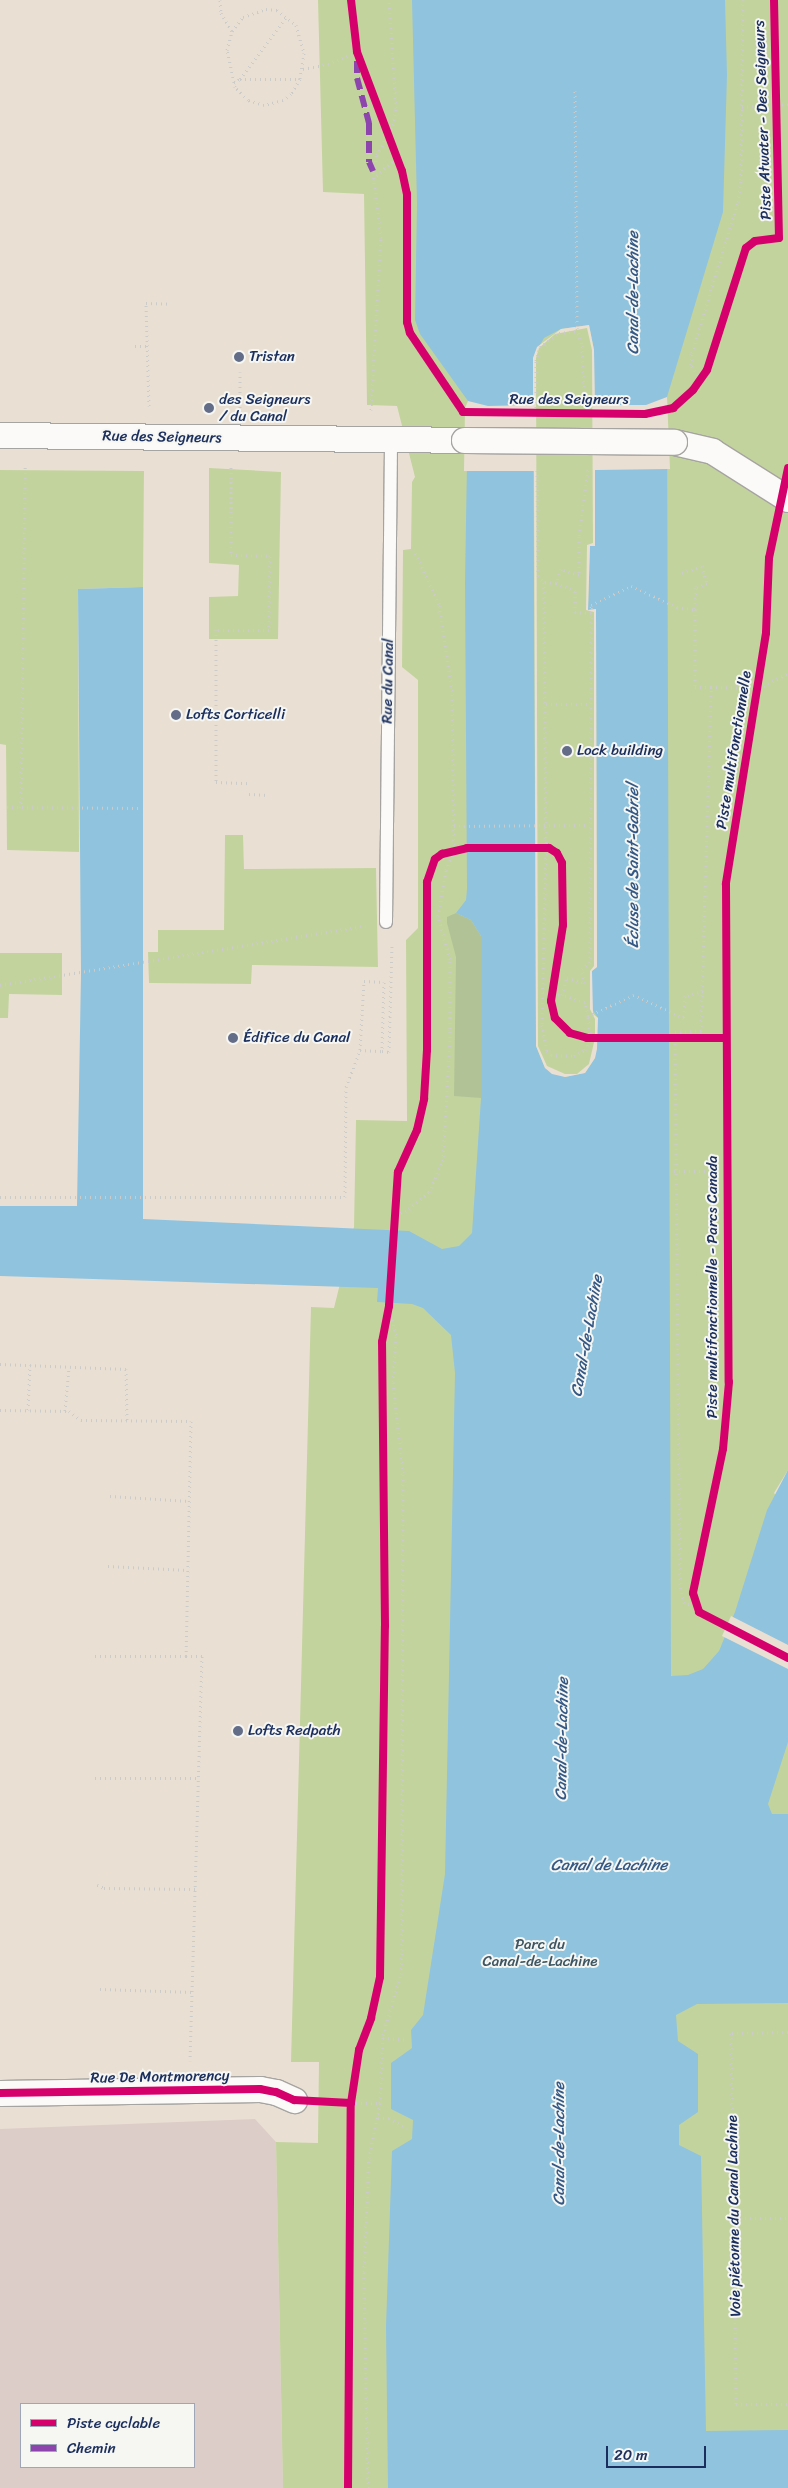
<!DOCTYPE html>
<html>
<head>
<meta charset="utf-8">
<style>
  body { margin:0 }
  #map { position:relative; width:788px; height:2488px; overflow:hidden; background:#e9e0d3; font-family:Sriracha,sans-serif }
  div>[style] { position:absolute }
  .industrial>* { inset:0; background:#dccdc9 }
  .green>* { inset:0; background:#c3d39e }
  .forest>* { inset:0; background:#b1c396 }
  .water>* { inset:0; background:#90c3de }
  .pier>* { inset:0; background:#e9e0d3 }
  .path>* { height:3px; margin-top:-1.5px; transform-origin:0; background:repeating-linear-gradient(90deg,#cbcbca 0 1px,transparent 0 5px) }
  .roads { filter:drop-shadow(1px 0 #a6a4a2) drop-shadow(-1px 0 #a6a4a2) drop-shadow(0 1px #a6a4a2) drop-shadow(0 -1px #a6a4a2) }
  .lane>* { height:12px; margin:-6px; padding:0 6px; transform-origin:6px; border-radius:6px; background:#fcfaf8 }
  .street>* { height:25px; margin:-12.5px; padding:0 12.5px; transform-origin:12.5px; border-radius:12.5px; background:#fcfaf8 }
  .bridges { filter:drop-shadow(1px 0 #a6a4a2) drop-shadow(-1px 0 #a6a4a2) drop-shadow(0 1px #a6a4a2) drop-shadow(0 -1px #a6a4a2) }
  .street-bridge>* { height:25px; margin:-12.5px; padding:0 12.5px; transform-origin:12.5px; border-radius:12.5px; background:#fcfaf8 }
  .quiet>* { height:6px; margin-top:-3px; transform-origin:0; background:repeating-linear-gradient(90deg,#8e44ad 0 12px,transparent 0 18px) }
  .cycleway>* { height:8px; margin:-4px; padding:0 4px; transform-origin:4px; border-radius:4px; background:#d6006c }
  .dots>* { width:14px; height:14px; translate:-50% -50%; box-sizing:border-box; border:2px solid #f6f6f2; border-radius:50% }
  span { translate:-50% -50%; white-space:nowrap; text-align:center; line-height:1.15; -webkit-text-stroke:4px #f6f6f2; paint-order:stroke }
  .street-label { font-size:15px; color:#1b2f5e }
  .poi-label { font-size:15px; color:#1b2f5e }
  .left { translate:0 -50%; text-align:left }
  .park-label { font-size:15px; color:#3d5563 }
  .water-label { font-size:16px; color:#335886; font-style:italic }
  .legend { position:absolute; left:20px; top:2403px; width:175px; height:65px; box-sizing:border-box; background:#f6f6f2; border:1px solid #9ea6b7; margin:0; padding:6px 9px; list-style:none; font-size:15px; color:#1b2f5e }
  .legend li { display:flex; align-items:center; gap:10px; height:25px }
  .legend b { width:25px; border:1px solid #9ea6b7 }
  .scale { position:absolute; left:606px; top:2446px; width:100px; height:22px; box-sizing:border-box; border:2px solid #1b2f5e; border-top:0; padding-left:6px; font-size:15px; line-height:18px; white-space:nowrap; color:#1b2f5e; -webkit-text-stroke:4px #f6f6f2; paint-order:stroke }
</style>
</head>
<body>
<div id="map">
  <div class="industrial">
    <i style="clip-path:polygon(evenodd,255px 2119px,276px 2142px,283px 2488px,0 2488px,0 2129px,255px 2119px,21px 2404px,194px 2404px,194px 2467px,21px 2467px,21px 2404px)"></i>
  </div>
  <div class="green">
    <i style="clip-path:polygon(318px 0,788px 0,788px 1470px,774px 1493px,788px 1510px,788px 2488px,283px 2488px,276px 2142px,318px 2143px,318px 2137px,319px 2062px,291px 2062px,311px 1307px,334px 1308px,354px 1227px,356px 1120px,407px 1121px,406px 940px,418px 928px,418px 680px,402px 667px,403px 550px,411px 549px,412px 482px,415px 477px,397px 406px,367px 405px,364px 194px,323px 192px)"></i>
    <i style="clip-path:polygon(209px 468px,281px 472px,278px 639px,209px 639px,209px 597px,238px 596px,239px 565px,209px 563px)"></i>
    <i style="clip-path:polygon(0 470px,144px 471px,143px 587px,78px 589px,79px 852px,7px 850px,6px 745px,0 744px)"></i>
    <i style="clip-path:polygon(225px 835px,243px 835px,244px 869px,376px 868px,378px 967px,252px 965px,251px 984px,149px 983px,148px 952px,158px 952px,158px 930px,224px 930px)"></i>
    <i style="clip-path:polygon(0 953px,62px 953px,62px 995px,9px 994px,8px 1018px,0 1018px)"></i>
  </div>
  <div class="forest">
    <i style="clip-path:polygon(456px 913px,471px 920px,481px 936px,481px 1098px,454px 1096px,456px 957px,447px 923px,447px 917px)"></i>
  </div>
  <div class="water">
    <i style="clip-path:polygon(evenodd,412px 0,725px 0,727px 75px,723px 212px,667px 397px,671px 1676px,688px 1675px,703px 1669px,719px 1651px,735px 1612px,767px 1510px,788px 1470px,788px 1742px,768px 1804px,772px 1814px,788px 1814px,788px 2003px,697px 2004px,676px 2015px,678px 2041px,698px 2054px,698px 2112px,679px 2125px,679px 2145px,701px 2156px,706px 2431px,788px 2430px,788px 2488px,388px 2488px,386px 2327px,392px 2151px,412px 2139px,413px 2120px,391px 2109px,391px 2063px,412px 2048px,411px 2030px,423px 2015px,445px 1874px,455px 1373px,451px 1335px,423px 1308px,412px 1304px,377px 1302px,378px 1288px,0 1276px,0 1206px,77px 1206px,81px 973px,78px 589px,143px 587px,143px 1219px,409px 1231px,442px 1249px,459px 1246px,472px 1233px,481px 1098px,481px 936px,471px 920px,456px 913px,466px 900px,467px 889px,465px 583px,468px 401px,420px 334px,415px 320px,417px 204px,412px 0,589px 325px,594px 350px,595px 545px,590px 546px,588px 610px,596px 609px,597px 967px,592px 971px,592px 1009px,598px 1018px,595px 1058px,585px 1073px,565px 1077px,545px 1068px,536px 1046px,533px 358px,544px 338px,561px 329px,589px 325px)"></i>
  </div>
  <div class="pier">
    <i style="clip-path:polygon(evenodd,589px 325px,594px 350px,595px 405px,646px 405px,667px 397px,670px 469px,595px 470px,595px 546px,590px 546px,588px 610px,596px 609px,597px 967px,592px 971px,593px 1014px,598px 1018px,597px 1049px,595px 1058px,585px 1073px,565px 1077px,552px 1074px,545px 1068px,536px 1046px,534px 471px,464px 471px,465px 408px,468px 401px,488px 406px,533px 405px,533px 358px,537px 347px,561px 329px,589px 325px,587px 328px,592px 350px,593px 543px,587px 545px,586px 610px,594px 612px,594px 966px,590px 971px,590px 1009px,595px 1019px,595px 1038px,589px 1064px,577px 1074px,565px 1074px,547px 1066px,538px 1046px,536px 358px,539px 348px,555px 334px,587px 328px)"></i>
    <i style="clip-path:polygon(731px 1616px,788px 1645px,788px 1669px,722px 1636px)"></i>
  </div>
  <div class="path">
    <i style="left:220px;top:0;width:13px;rotate:86deg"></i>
    <i style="left:221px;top:13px;width:21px;rotate:59deg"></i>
    <i style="left:266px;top:9px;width:11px;rotate:5deg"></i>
    <i style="left:277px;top:10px;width:24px;rotate:38deg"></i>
    <i style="left:296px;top:25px;width:29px;rotate:74deg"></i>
    <i style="left:304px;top:53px;width:26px;rotate:99deg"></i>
    <i style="left:300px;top:79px;width:17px;rotate:121deg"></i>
    <i style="left:291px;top:94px;width:10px;rotate:143deg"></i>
    <i style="left:283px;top:100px;width:20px;rotate:165deg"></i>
    <i style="left:264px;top:105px;width:17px;rotate:-163deg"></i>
    <i style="left:248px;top:100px;width:18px;rotate:-135deg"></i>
    <i style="left:235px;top:87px;width:38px;rotate:-102deg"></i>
    <i style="left:227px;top:50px;width:20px;rotate:-75deg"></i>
    <i style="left:232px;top:31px;width:18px;rotate:-52deg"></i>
    <i style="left:243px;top:17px;width:24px;rotate:-19deg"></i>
    <i style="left:303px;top:69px;width:25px;rotate:-11deg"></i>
    <i style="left:328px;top:64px;width:31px;rotate:-22deg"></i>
    <i style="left:240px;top:79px;width:79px;rotate:-53.3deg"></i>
    <i style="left:234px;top:83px;width:7px;rotate:-34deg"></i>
    <i style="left:240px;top:79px;width:59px"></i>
    <i style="left:575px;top:91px;width:237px;rotate:89.5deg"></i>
    <i style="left:577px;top:328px;width:19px;rotate:74deg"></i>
    <i style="left:582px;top:346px;width:66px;rotate:87.4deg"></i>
    <i style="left:742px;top:107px;width:46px;rotate:-3.7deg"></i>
    <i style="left:373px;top:179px;width:31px;rotate:-42deg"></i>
    <i style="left:135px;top:346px;width:13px"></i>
    <i style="left:701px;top:379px;width:17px;rotate:-126deg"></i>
    <i style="left:691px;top:365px;width:12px;rotate:-85deg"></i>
    <i style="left:692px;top:353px;width:158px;rotate:-73.1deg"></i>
    <i style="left:738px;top:202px;width:22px;rotate:-82deg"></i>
    <i style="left:741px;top:180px;width:180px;rotate:-89.4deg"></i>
    <i style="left:149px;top:406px;width:103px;rotate:-91.7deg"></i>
    <i style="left:146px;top:303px;width:25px;rotate:2deg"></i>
    <i style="left:240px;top:408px;width:36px;rotate:-90deg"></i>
    <i style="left:371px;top:410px;width:172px;rotate:-86.7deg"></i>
    <i style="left:381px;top:238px;width:67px;rotate:-96.8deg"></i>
    <i style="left:373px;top:171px;width:16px;rotate:-76deg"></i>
    <i style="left:377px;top:155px;width:34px;rotate:-62deg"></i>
    <i style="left:393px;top:125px;width:17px;rotate:-80deg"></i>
    <i style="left:396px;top:108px;width:108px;rotate:-93.7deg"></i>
    <i style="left:536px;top:412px;width:51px;rotate:-90deg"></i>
    <i style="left:536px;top:361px;width:15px;rotate:-74deg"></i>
    <i style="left:540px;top:347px;width:24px;rotate:-36deg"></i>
    <i style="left:559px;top:333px;width:19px;rotate:-6deg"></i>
    <i style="left:231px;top:467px;width:88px;rotate:90deg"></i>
    <i style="left:231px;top:555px;width:39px;rotate:1deg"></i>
    <i style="left:270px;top:556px;width:74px;rotate:90.8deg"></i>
    <i style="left:269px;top:630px;width:53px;rotate:180deg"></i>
    <i style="left:216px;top:630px;width:152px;rotate:90deg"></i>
    <i style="left:216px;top:782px;width:33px;rotate:2deg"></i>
    <i style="left:537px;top:470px;width:106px;rotate:89.5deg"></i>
    <i style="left:538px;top:576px;width:8px;rotate:45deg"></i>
    <i style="left:588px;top:470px;width:67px;rotate:97.8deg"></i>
    <i style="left:579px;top:536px;width:39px;rotate:90deg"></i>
    <i style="left:579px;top:575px;width:19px;rotate:-162deg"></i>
    <i style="left:561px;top:569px;width:15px;rotate:110deg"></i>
    <i style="left:556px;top:583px;width:21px;rotate:23deg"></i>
    <i style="left:575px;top:591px;width:21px;rotate:90deg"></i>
    <i style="left:575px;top:612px;width:16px;rotate:4deg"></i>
    <i style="left:682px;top:573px;width:21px;rotate:-19deg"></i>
    <i style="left:702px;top:566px;width:18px;rotate:74deg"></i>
    <i style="left:707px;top:583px;width:12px;rotate:156deg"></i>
    <i style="left:696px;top:588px;width:22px;rotate:93deg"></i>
    <i style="left:556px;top:583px;width:12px;rotate:-175deg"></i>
    <i style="left:544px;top:582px;width:266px;rotate:89.6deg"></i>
    <i style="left:546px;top:848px;width:177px;rotate:91.3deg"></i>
    <i style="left:542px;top:1025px;width:26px;rotate:79deg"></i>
    <i style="left:547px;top:1051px;width:6px;rotate:45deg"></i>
    <i style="left:551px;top:1055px;width:23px;rotate:2deg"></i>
    <i style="left:574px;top:1056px;width:13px;rotate:-29deg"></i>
    <i style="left:585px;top:1050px;width:13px;rotate:-67deg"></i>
    <i style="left:590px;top:1038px;width:22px;rotate:-95deg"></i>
    <i style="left:546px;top:704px;width:44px"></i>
    <i style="left:249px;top:794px;width:19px;rotate:3deg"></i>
    <i style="left:7px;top:807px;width:135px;rotate:0.4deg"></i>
    <i style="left:21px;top:808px;width:342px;rotate:-89.3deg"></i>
    <i style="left:454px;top:826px;width:135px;rotate:-0.4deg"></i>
    <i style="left:0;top:985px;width:370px;rotate:-9.2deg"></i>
    <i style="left:703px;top:991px;width:19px;rotate:164deg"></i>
    <i style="left:685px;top:996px;width:22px;rotate:93deg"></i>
    <i style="left:684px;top:1018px;width:55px;rotate:-155.3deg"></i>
    <i style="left:634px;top:995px;width:51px;rotate:155.5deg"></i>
    <i style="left:588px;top:1016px;width:14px;rotate:-102deg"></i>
    <i style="left:585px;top:1002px;width:24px;rotate:-163deg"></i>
    <i style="left:562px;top:995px;width:18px;rotate:-74deg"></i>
    <i style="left:567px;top:978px;width:18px;rotate:16deg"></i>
    <i style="left:584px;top:983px;width:14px;rotate:-98deg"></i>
    <i style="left:582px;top:969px;width:10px;rotate:-37deg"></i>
    <i style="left:590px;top:963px;width:358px;rotate:-89.8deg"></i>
    <i style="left:591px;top:605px;width:44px;rotate:-25.4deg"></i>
    <i style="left:631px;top:586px;width:51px;rotate:24.5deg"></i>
    <i style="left:677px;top:607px;width:18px;rotate:9deg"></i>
    <i style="left:695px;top:610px;width:77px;rotate:90deg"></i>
    <i style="left:695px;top:687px;width:16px"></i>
    <i style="left:543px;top:992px;width:19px;rotate:9deg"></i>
    <i style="left:360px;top:1050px;width:22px;rotate:3deg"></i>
    <i style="left:674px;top:1171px;width:54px"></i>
    <i style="left:0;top:1197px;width:345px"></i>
    <i style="left:345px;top:1197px;width:110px;rotate:-89.5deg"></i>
    <i style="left:346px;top:1087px;width:40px;rotate:-69deg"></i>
    <i style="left:360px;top:1050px;width:69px;rotate:-86.7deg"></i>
    <i style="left:364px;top:981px;width:20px;rotate:3deg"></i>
    <i style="left:384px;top:982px;width:69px;rotate:91.7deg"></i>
    <i style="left:382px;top:1051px;width:7px;rotate:8deg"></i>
    <i style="left:389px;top:1052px;width:109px;rotate:-88.4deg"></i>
    <i style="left:396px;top:1215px;width:14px;rotate:-25deg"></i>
    <i style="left:409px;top:1209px;width:26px;rotate:-40deg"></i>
    <i style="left:429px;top:1192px;width:34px;rotate:-66deg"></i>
    <i style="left:443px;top:1161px;width:123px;rotate:-86.7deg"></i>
    <i style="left:450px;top:1038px;width:79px;rotate:-90deg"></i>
    <i style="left:450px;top:959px;width:45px;rotate:-105.6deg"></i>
    <i style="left:438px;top:916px;width:47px;rotate:-80.1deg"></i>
    <i style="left:446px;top:870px;width:22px;rotate:-68deg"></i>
    <i style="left:454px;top:850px;width:159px;rotate:-90.7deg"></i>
    <i style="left:452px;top:691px;width:88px;rotate:-98.5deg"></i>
    <i style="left:439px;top:604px;width:60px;rotate:-114.8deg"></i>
    <i style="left:0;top:1364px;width:126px;rotate:2.3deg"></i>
    <i style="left:126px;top:1369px;width:52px;rotate:88.9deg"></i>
    <i style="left:0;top:1410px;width:69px;rotate:0.8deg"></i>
    <i style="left:69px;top:1411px;width:15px;rotate:37deg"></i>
    <i style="left:81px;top:1420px;width:110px;rotate:0.5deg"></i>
    <i style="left:191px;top:1421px;width:235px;rotate:91.2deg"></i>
    <i style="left:186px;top:1656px;width:16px"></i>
    <i style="left:202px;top:1656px;width:405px;rotate:91.7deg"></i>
    <i style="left:28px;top:1410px;width:45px;rotate:-87.5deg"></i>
    <i style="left:65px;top:1411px;width:44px;rotate:-84.8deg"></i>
    <i style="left:110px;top:1496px;width:79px;rotate:3.6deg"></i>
    <i style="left:108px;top:1566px;width:80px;rotate:2.9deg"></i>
    <i style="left:694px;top:1605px;width:10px;rotate:-169deg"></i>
    <i style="left:684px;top:1603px;width:19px;rotate:-102deg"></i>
    <i style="left:680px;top:1584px;width:552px;rotate:-90.52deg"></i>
    <i style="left:675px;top:1032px;width:26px;rotate:-2deg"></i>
    <i style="left:701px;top:1031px;width:344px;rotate:-88.3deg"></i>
    <i style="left:711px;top:687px;width:48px;rotate:1.2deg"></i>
    <i style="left:759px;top:688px;width:33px;rotate:-27deg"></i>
    <i style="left:95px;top:1656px;width:91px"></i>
    <i style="left:95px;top:1778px;width:103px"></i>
    <i style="left:97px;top:1885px;width:8px;rotate:23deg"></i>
    <i style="left:104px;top:1888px;width:91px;rotate:0.6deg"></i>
    <i style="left:100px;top:1989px;width:93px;rotate:1.8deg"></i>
    <i style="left:788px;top:2032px;width:57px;rotate:179deg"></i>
    <i style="left:731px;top:2033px;width:371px;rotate:89.2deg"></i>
    <i style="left:736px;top:2404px;width:52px"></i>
    <i style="left:383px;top:2038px;width:22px;rotate:3deg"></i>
    <i style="left:351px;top:2103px;width:29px"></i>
    <i style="left:378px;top:2118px;width:11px"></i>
    <i style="left:389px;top:2118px;width:20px;rotate:30deg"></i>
    <i style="left:735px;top:2218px;width:53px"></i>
    <i style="left:368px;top:2488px;width:216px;rotate:-91.1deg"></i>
    <i style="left:364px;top:2272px;width:114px;rotate:-87.5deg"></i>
    <i style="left:369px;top:2158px;width:56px;rotate:-78.7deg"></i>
    <i style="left:380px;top:2103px;width:68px;rotate:-87.5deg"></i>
    <i style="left:383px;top:2035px;width:64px;rotate:-73.6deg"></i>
    <i style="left:401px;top:1974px;width:24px;rotate:-88deg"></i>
    <i style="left:402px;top:1950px;width:477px;rotate:-89.9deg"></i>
    <i style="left:403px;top:1473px;width:92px;rotate:-96.3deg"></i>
    <i style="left:393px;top:1382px;width:47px;rotate:-86.3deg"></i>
    <i style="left:396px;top:1335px;width:30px;rotate:-104deg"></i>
  </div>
  <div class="roads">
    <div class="lane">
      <i style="left:386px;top:922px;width:482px;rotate:-89.4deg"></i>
    </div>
    <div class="street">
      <i style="left:0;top:435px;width:464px;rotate:0.6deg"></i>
      <i style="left:674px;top:442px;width:39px;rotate:13deg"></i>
      <i style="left:712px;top:451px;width:90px;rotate:32.3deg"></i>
      <i style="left:0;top:2093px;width:260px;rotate:-0.9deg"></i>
      <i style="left:260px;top:2089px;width:16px;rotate:11deg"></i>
      <i style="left:276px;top:2092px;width:20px;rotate:24deg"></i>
    </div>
  </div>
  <div class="bridges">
    <div class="street-bridge">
      <i style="left:464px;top:440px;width:210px;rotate:0.5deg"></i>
    </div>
  </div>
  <div class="quiet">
    <i style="left:357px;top:61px;width:17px;rotate:90deg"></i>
    <i style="left:357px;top:78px;width:47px;rotate:75.1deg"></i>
    <i style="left:369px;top:123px;width:39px;rotate:90deg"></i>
    <i style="left:369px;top:162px;width:10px;rotate:66deg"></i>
  </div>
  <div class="cycleway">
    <i style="left:351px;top:0;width:52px;rotate:83.4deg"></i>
    <i style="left:357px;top:52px;width:127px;rotate:69.3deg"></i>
    <i style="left:402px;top:171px;width:24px;rotate:78deg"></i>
    <i style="left:407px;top:194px;width:128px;rotate:90deg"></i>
    <i style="left:407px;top:322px;width:11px;rotate:75deg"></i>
    <i style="left:410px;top:333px;width:95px;rotate:56.1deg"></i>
    <i style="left:463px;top:412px;width:182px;rotate:0.6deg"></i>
    <i style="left:645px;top:414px;width:29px;rotate:-12deg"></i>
    <i style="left:673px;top:408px;width:27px;rotate:-42deg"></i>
    <i style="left:693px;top:390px;width:24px;rotate:-55deg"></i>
    <i style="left:707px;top:370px;width:128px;rotate:-72.3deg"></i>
    <i style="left:746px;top:248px;width:11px;rotate:-38deg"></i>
    <i style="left:755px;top:241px;width:24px;rotate:-7deg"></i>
    <i style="left:774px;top:0;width:238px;rotate:88.8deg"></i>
    <i style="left:788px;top:468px;width:92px;rotate:101.9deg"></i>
    <i style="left:769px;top:558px;width:75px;rotate:92.3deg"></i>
    <i style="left:766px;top:633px;width:254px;rotate:99.1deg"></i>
    <i style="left:726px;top:884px;width:498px;rotate:89.7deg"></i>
    <i style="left:729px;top:1382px;width:67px;rotate:95.1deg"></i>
    <i style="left:723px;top:1449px;width:147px;rotate:101.8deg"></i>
    <i style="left:693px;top:1593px;width:20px;rotate:72deg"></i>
    <i style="left:699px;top:1612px;width:100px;rotate:27.3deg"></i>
    <i style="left:0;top:2093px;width:260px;rotate:-0.9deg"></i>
    <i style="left:260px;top:2089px;width:16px;rotate:11deg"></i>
    <i style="left:276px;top:2092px;width:20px;rotate:24deg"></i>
    <i style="left:294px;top:2100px;width:57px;rotate:3deg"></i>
    <i style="left:348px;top:2488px;width:385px;rotate:-89.6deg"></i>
    <i style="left:351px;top:2103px;width:54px;rotate:-81.4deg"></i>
    <i style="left:359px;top:2050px;width:34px;rotate:-69deg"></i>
    <i style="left:371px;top:2018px;width:42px;rotate:-77.6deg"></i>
    <i style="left:380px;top:1977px;width:351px;rotate:-89.2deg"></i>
    <i style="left:385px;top:1626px;width:284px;rotate:-90.6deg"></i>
    <i style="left:382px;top:1342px;width:37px;rotate:-79deg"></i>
    <i style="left:389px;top:1306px;width:134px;rotate:-86.2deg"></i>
    <i style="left:398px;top:1172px;width:46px;rotate:-65.7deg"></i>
    <i style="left:417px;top:1130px;width:32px;rotate:-77deg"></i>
    <i style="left:424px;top:1099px;width:49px;rotate:-86.5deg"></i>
    <i style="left:427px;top:1050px;width:168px;rotate:-90deg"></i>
    <i style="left:427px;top:882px;width:24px;rotate:-71deg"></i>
    <i style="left:435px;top:859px;width:9px;rotate:-36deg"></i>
    <i style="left:442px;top:854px;width:26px;rotate:-13deg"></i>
    <i style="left:467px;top:848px;width:82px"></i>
    <i style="left:549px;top:848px;width:9px;rotate:32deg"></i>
    <i style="left:557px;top:853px;width:11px;rotate:63deg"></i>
    <i style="left:562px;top:863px;width:62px;rotate:89.1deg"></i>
    <i style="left:563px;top:925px;width:77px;rotate:99deg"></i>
    <i style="left:551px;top:1001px;width:17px;rotate:77deg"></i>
    <i style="left:555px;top:1018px;width:21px;rotate:45deg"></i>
    <i style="left:570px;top:1033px;width:18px;rotate:16deg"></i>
    <i style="left:587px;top:1038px;width:139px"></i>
  </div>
  <div class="dots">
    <i style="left:239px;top:357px;background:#636d87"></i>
    <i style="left:209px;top:408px;background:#636d87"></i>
    <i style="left:176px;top:715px;background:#636d87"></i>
    <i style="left:567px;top:751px;background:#636d87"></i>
    <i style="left:233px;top:1038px;background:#636d87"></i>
    <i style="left:238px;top:1731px;background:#636d87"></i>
  </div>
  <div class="street-label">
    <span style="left:763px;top:120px;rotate:-92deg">Piste Atwater - Des Seigneurs</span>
    <span style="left:569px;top:400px">Rue des Seigneurs</span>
    <span style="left:162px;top:437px;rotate:1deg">Rue des Seigneurs</span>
    <span style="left:388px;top:681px;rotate:-89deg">Rue du Canal</span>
    <span style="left:734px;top:750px;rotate:-81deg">Piste multifonctionnelle</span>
    <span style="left:713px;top:1287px;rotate:-90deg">Piste multifonctionnelle - Parcs Canada</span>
    <span style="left:160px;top:2077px;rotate:-1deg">Rue De Montmorency</span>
    <span style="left:734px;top:2216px;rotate:-91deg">Voie piétonne du Canal Lachine</span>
  </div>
  <div class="poi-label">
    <span class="left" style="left:249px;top:357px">Tristan</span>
    <span class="left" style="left:219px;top:408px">des Seigneurs<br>/ du Canal</span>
    <span class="left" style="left:186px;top:715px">Lofts Corticelli</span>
    <span class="left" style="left:577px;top:751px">Lock building</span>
    <span class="left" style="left:243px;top:1038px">Édifice du Canal</span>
    <span class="left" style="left:248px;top:1731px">Lofts Redpath</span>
  </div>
  <div class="park-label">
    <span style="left:540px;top:1953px">Parc du<br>Canal-de-Lachine</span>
  </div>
  <div class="water-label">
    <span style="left:633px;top:293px;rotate:-90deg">Canal-de-Lachine</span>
    <span style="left:633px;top:866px;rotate:-90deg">Écluse de Saint-Gabriel</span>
    <span style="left:587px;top:1336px;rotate:-80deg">Canal-de-Lachine</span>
    <span style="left:562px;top:1739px;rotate:-89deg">Canal-de-Lachine</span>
    <span style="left:609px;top:1865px">Canal de Lachine</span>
    <span style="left:559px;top:2144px;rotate:-90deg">Canal-de-Lachine</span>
  </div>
  <ul class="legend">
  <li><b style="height:6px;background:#d6006c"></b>Piste cyclable</li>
  <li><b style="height:6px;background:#8e44ad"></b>Chemin</li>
  </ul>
  <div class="scale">20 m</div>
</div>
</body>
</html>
